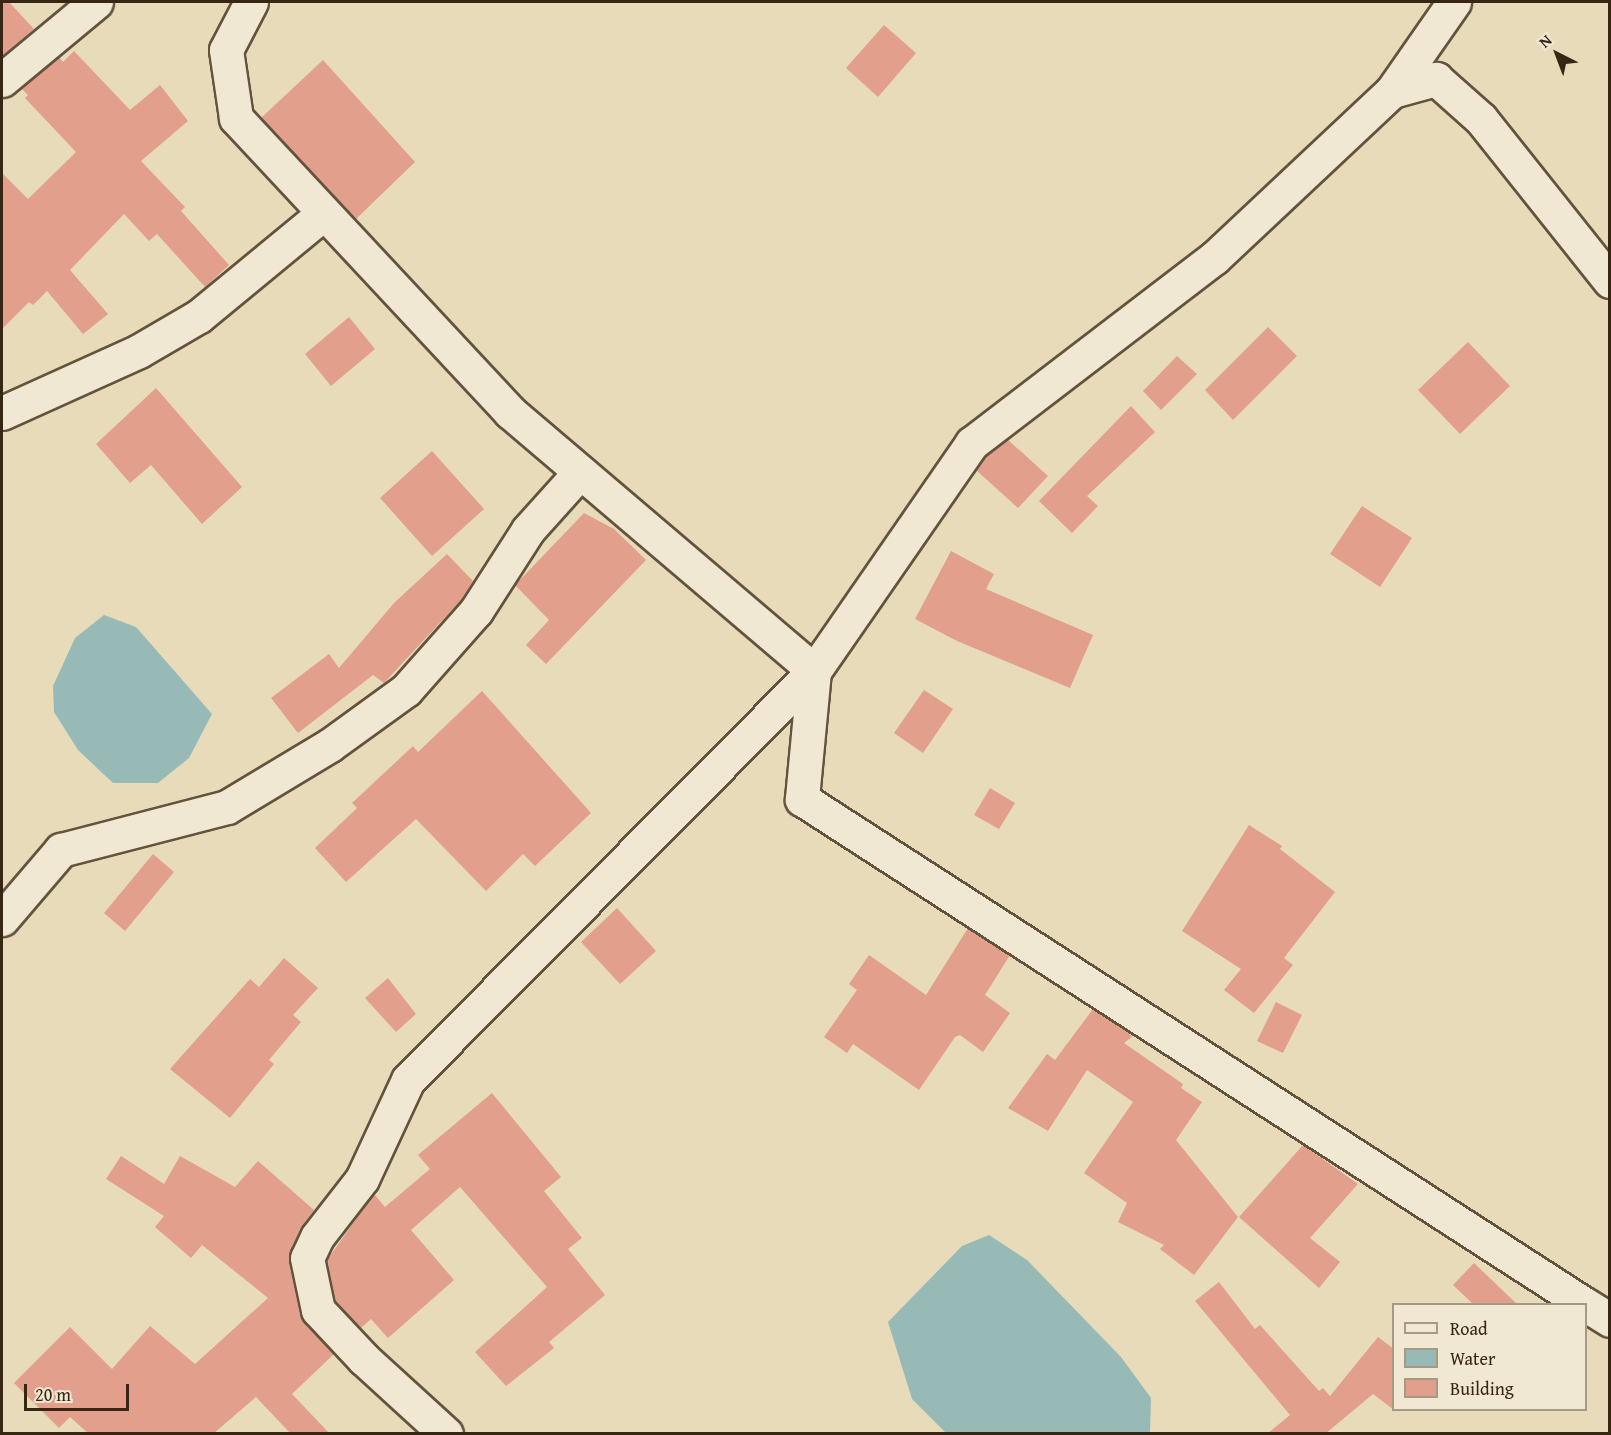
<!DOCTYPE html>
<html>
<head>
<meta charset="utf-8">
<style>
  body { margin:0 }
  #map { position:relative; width:1611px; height:1435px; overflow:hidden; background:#e8dbb9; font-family:"Gentium Book Plus",serif }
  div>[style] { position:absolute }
  .water>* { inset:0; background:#98bab6 }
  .building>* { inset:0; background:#e29f8c }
  .roads { filter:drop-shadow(2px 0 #63533d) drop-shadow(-2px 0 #63533d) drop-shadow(0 2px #63533d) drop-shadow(0 -2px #63533d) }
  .minor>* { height:33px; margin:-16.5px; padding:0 16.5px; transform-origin:16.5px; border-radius:16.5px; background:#f0e8d2 }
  span { translate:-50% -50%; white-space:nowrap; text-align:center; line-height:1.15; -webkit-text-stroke:4.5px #f0e8d2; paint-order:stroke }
  .frame { position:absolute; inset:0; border:3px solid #372614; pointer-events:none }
  .legend { position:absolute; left:1392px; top:1303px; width:195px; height:108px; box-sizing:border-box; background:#f0e8d2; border:2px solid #a69a86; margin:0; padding:8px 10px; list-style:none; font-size:18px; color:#372614 }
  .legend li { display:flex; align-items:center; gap:12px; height:30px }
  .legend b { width:30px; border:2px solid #a69a86 }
  .north { position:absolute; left:1527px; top:24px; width:60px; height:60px; -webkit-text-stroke:4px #f0e8d2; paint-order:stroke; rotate:318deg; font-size:16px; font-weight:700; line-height:24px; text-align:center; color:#372614 }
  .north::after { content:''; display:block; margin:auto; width:21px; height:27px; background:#372614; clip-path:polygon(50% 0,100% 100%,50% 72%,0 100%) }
  .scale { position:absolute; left:24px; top:1384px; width:105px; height:27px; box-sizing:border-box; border:3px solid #372614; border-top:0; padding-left:8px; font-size:18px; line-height:21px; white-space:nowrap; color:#372614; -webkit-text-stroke:4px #f0e8d2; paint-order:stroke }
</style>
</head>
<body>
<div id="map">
  <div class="water">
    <i style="clip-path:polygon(104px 615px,136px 627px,212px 714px,189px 758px,158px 783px,113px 783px,78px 750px,54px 712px,53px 686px,75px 638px)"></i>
    <i style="clip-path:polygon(989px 1235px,1027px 1260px,1121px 1357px,1151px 1398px,1150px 1433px,946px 1433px,912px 1399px,888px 1322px,962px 1246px)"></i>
  </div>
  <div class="building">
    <i style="clip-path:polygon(2px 2px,9px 2px,34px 29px,2px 56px)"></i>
    <i style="clip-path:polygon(884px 25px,916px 53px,878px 97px,846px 68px)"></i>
    <i style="clip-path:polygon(74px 51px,130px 110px,160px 85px,188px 121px,141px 161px,185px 207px,181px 211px,229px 265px,205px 287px,157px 234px,149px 241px,124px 214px,70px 270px,108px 314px,83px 334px,47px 291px,33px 305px,29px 302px,2px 329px,2px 173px,28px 199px,76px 152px,25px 98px,28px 95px,21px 88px,59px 57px,63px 62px)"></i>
    <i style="clip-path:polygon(323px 60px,415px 162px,356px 219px,261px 118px)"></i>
    <i style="clip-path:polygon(349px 317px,375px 349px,331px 386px,305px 354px)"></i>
    <i style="clip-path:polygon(1268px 327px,1297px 356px,1233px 420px,1205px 390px)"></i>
    <i style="clip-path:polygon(1468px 342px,1510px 386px,1460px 434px,1418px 390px)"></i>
    <i style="clip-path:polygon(1177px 356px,1197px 374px,1161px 410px,1143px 391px)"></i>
    <i style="clip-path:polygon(156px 388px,242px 487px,202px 524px,151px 465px,130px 483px,96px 444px)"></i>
    <i style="clip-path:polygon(1131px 406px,1155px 432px,1087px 496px,1098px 506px,1072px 533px,1039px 501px)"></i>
    <i style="clip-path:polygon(1007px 439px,1048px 476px,1018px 508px,976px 470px,986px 456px)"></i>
    <i style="clip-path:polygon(432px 451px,484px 509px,432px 556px,380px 498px)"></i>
    <i style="clip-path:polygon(1362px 506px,1412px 538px,1380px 587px,1330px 554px)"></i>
    <i style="clip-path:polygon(584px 513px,614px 529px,646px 560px,546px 664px,526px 645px,549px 620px,515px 585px)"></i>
    <i style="clip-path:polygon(951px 551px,994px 574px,986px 589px,1093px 635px,1070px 688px,957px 641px,915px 619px)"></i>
    <i style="clip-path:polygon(447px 554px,473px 581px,461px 600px,384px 683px,373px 675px,298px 733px,271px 698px,329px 654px,339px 668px,394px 603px)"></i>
    <i style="clip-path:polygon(924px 690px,953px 709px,923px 753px,894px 733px)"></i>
    <i style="clip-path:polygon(482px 691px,591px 813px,535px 866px,523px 854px,486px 891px,416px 819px,346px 882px,315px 848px,357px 808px,352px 803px,413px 746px,418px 752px)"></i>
    <i style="clip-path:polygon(990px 788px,1015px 803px,999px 829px,974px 815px)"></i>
    <i style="clip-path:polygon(1249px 825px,1282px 846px,1280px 849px,1335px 892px,1284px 958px,1293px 965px,1254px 1013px,1224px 990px,1241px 969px,1182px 931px)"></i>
    <i style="clip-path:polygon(153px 854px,174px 872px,125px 931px,104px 913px)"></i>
    <i style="clip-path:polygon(617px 908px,656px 951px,620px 984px,581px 942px)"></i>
    <i style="clip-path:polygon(968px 928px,1010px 955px,985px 995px,1010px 1013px,983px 1052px,960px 1035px,955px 1037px,919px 1090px,853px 1044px,847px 1053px,824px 1037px,857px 990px,849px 984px,869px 955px,926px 995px)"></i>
    <i style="clip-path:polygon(284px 958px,318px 988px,293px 1015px,301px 1022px,269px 1060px,274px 1064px,230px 1118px,170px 1069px,250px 979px,259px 987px)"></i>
    <i style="clip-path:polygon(388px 978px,416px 1014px,396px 1032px,365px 998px)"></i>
    <i style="clip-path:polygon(1276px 1002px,1302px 1015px,1283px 1053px,1257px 1041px)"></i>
    <i style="clip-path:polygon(1093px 1009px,1128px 1032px,1132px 1037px,1124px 1043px,1183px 1084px,1181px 1088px,1202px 1102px,1176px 1140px,1238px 1217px,1194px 1275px,1160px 1249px,1164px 1245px,1118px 1222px,1127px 1203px,1084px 1173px,1133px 1102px,1087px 1070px,1048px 1131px,1008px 1108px,1047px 1054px,1055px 1060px)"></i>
    <i style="clip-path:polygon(492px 1093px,561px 1177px,544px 1191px,582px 1238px,568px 1249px,605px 1295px,549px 1342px,554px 1348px,506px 1386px,475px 1352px,547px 1287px,460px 1187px,411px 1230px,454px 1280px,388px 1338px,371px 1319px,361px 1328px,335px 1301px,327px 1260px,374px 1194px,385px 1207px,430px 1169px,418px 1155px)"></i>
    <i style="clip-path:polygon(1303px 1145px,1358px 1184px,1310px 1238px,1340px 1262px,1319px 1288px,1239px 1217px)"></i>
    <i style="clip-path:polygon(121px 1156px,164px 1184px,180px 1156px,235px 1187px,258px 1161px,314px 1210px,300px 1229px,289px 1262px,300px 1314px,334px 1354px,292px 1394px,330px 1434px,291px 1434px,256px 1397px,213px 1434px,89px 1434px,70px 1417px,59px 1428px,14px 1383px,70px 1327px,112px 1369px,150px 1326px,195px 1364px,268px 1298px,202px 1245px,191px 1258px,155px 1227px,164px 1216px,106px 1179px)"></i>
    <i style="clip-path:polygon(1474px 1263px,1518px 1305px,1474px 1305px,1453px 1285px)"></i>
    <i style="clip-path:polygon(1219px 1282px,1255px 1329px,1260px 1325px,1319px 1391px,1323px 1388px,1330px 1396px,1378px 1337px,1394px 1349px,1394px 1410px,1373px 1394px,1325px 1434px,1267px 1434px,1290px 1415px,1195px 1301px)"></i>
  </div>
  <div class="roads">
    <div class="minor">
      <i style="left:251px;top:2px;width:54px;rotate:117.5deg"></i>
      <i style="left:226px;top:50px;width:69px;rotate:81.6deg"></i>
      <i style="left:236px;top:118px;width:402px;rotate:47deg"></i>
      <i style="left:510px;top:412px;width:399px;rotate:40.4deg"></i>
      <i style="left:814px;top:671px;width:576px;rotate:134.79deg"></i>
      <i style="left:408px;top:1080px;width:109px;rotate:114.9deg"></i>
      <i style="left:362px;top:1179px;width:73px;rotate:127.8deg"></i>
      <i style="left:317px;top:1237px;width:23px;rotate:115deg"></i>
      <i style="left:307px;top:1258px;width:53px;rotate:78.1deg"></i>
      <i style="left:318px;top:1310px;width:67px;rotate:46.8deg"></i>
      <i style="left:364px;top:1359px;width:111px;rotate:42.4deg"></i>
      <i style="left:1454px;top:2px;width:108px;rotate:124.9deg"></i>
      <i style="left:1392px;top:91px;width:244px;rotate:136.8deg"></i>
      <i style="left:1214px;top:258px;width:305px;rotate:142.6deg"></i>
      <i style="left:972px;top:443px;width:277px;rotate:124.7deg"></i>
      <i style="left:814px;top:671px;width:129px;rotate:95.4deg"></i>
      <i style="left:802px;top:799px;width:931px;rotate:32.85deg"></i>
      <i style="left:2px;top:80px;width:122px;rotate:-39.7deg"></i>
      <i style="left:1392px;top:91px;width:46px;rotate:-15.3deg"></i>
      <i style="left:1436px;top:79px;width:60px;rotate:41.6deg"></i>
      <i style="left:1481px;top:119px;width:207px;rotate:51.5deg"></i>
      <i style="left:2px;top:413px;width:150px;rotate:-24.3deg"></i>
      <i style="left:139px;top:351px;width:69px;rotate:-30.3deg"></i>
      <i style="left:199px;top:316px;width:162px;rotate:-39.5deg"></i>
      <i style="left:2px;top:919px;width:91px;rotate:-49.5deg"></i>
      <i style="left:61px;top:850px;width:171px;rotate:-14.5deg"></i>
      <i style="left:227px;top:807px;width:120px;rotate:-31deg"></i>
      <i style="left:330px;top:745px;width:94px;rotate:-35.9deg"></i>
      <i style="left:406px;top:690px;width:106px;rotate:-48.5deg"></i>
      <i style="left:476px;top:611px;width:96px;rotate:-57.3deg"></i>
      <i style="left:528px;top:530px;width:78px;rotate:-48.1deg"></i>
      <i style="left:1586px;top:1305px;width:28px;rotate:32deg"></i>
    </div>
  </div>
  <div class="frame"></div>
  <ul class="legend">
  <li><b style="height:8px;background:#f0e8d2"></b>Road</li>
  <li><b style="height:16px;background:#98bab6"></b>Water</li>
  <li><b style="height:16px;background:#e29f8c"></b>Building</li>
  </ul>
  <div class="north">N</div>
  <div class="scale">20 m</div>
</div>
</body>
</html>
